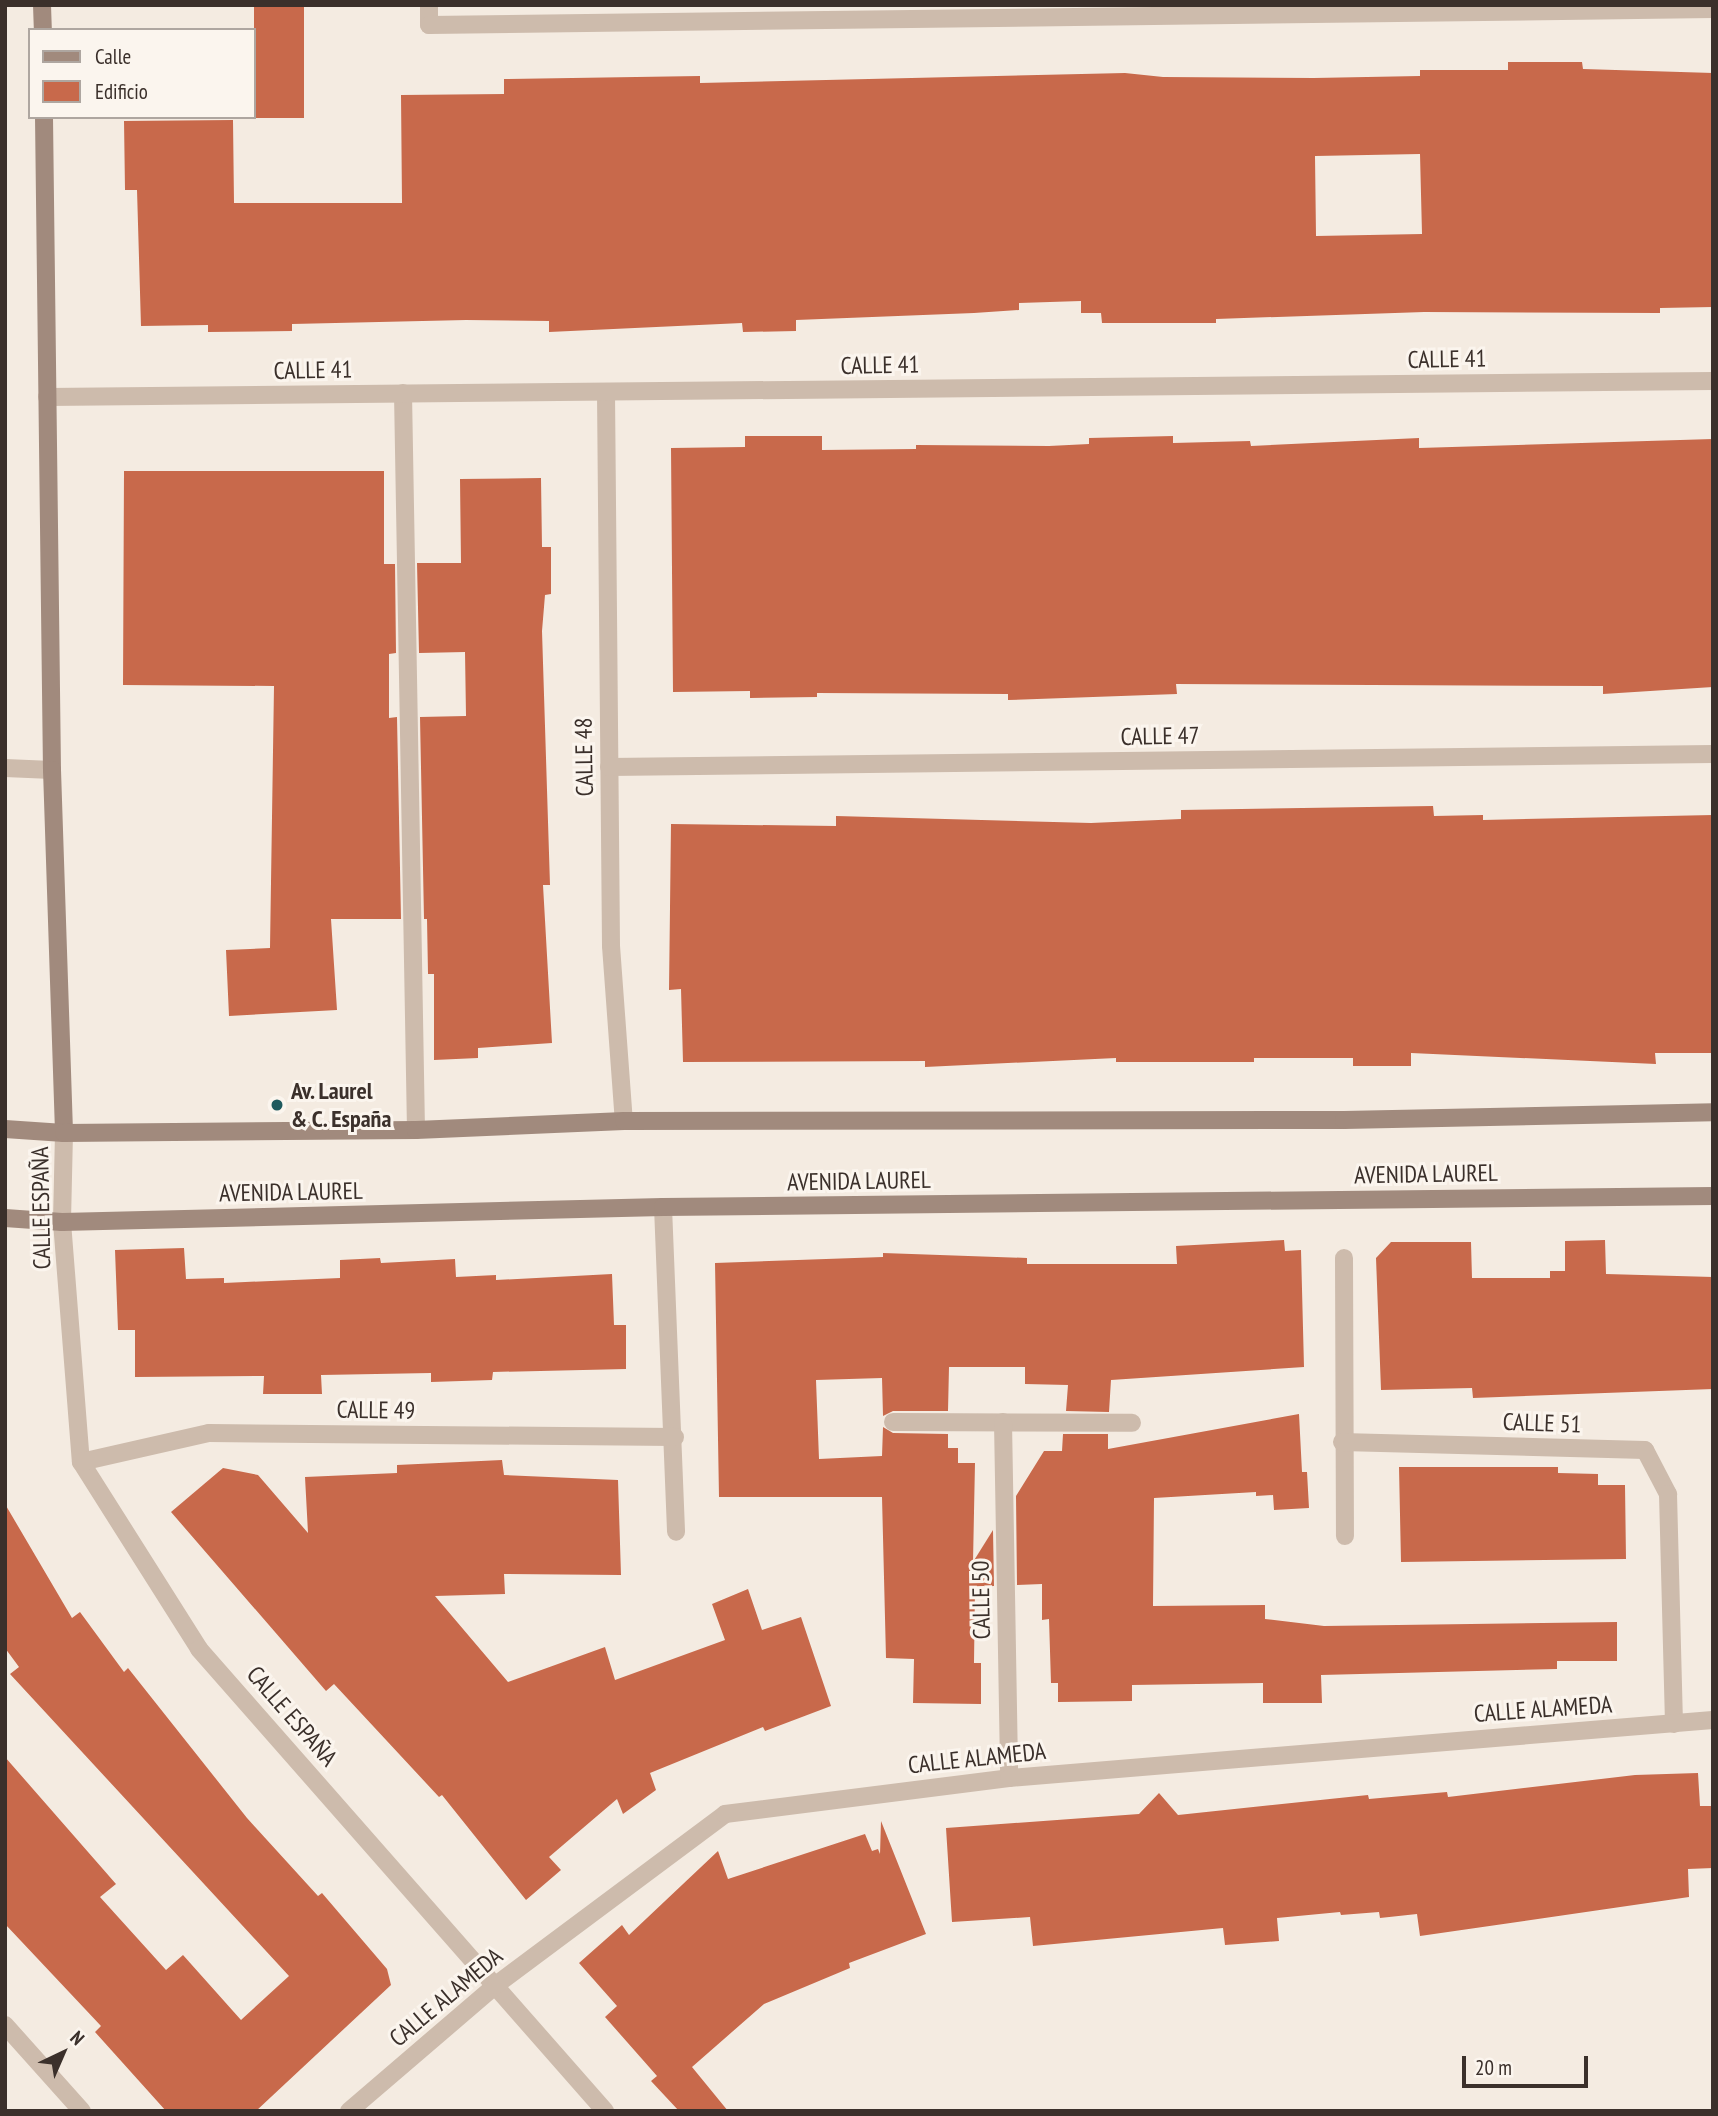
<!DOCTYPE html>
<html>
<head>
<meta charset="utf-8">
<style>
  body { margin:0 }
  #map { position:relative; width:1718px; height:2116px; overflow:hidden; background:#f4ebe1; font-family:"PT Sans Narrow",sans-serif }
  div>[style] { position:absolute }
  .building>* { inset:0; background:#c8694b }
  .street>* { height:18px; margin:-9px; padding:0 9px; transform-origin:9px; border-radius:9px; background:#cdbbac }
  .secondary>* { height:18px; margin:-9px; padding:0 9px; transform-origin:9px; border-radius:9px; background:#a18a7d }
  .dots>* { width:19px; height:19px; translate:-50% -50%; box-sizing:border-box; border:4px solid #fbf5ee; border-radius:50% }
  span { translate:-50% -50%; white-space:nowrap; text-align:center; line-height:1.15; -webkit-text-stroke:6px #fbf5ee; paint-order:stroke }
  .street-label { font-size:24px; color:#3b302b }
  .poi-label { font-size:24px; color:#3b302b; font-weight:700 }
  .left { translate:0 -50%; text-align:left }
  .frame { position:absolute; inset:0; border:7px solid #3b302b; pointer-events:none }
  .legend { position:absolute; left:28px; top:28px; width:228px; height:91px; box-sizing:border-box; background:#fbf5ee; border:2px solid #aea6a0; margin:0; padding:9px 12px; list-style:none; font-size:21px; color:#3b302b }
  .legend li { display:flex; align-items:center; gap:14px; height:35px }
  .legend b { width:35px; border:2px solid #aea6a0 }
  .north { position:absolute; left:28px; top:2018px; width:70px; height:70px; -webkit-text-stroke:5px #fbf5ee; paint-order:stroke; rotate:44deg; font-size:19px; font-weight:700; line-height:28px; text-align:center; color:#3b302b }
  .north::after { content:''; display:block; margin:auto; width:24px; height:32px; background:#3b302b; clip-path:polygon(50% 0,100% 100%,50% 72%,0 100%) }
  .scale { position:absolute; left:1462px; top:2056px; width:126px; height:32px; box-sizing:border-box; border:4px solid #3b302b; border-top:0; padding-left:9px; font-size:21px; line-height:24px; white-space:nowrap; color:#3b302b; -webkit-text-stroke:5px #fbf5ee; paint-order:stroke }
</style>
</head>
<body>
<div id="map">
  <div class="building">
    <i style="clip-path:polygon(254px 5px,304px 5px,304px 118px,254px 118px)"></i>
    <i style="clip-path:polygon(evenodd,1508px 62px,1582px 62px,1583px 69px,1713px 73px,1713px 307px,1660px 308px,1660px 313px,1424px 312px,1216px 319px,1216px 323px,1102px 323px,1101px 313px,1081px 313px,1081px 301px,1019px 303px,1019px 310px,974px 313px,796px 320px,796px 331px,743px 332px,742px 323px,549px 332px,549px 321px,466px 320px,292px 324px,292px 331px,208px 332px,208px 325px,141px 326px,137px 190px,125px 190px,124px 121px,233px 120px,234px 203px,402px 203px,401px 95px,504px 94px,504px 79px,700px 76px,700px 83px,1125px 73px,1163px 77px,1314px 78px,1420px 76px,1420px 70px,1508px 70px,1508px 62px,1420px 154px,1422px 234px,1316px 236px,1315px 156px,1420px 154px)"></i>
    <i style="clip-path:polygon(745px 436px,822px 436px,822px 450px,916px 449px,916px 445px,1049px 446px,1089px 444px,1089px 438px,1173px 436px,1173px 443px,1250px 441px,1251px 446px,1419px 438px,1419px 448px,1713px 439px,1713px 687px,1603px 694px,1603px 686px,1176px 684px,1177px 694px,1008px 700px,1008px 694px,817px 693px,817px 697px,750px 698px,750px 691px,673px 692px,671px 448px,745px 447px)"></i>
    <i style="clip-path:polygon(124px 471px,384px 471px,384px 564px,395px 564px,396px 653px,389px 654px,389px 718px,397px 717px,401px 919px,331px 919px,337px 1010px,229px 1016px,226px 950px,270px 948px,274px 686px,123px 685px)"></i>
    <i style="clip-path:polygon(541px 478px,542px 547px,551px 547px,551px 594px,545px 595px,542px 631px,550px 885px,543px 885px,552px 1043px,478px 1048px,478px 1058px,434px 1060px,434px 974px,428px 974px,427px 919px,424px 919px,420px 717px,466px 716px,465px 652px,419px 653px,417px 563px,461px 563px,460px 479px)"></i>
    <i style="clip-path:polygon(1433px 806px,1434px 816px,1483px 815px,1483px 820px,1713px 815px,1713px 1053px,1655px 1053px,1656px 1064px,1411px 1053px,1411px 1066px,1353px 1066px,1353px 1058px,1254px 1058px,1254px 1062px,1116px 1062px,1116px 1058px,925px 1067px,925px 1061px,683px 1062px,681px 989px,669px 990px,671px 824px,836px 826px,836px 816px,1091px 823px,1181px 819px,1181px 810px)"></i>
    <i style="clip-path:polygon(1284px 1240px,1285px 1251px,1301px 1250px,1304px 1367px,1111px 1380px,1109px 1412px,1066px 1411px,1068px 1385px,1025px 1384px,1025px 1367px,949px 1367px,948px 1411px,893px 1411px,883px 1416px,882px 1378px,816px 1380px,819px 1459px,882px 1456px,883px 1427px,893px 1433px,948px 1434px,948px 1448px,958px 1448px,958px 1463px,975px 1463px,973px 1562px,993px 1530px,994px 1586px,975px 1587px,974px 1663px,981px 1663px,981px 1704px,913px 1703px,914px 1659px,886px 1658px,882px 1497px,719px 1497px,715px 1263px,883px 1257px,883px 1253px,1027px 1258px,1027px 1264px,1177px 1264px,1176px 1246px)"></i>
    <i style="clip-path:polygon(1605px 1240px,1606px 1274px,1713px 1277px,1713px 1389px,1473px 1398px,1472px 1388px,1381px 1390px,1376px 1258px,1391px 1242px,1471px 1242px,1472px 1278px,1550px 1278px,1550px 1271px,1565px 1271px,1565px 1241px)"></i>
    <i style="clip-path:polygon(184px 1248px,186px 1279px,224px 1278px,224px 1283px,340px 1278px,340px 1260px,380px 1258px,381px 1263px,455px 1259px,456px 1277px,496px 1275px,496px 1280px,612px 1274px,614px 1325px,626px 1325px,626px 1369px,493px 1372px,492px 1380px,431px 1382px,431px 1373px,321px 1375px,322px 1394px,263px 1394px,264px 1376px,135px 1377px,135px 1330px,118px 1330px,115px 1250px)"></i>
    <i style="clip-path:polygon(1299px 1414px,1302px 1472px,1307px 1472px,1309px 1508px,1274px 1510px,1273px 1495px,1256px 1496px,1256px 1492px,1154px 1498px,1153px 1606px,1265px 1605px,1265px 1619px,1324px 1626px,1617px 1622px,1617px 1661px,1557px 1661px,1557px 1669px,1321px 1675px,1322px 1703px,1263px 1703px,1263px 1683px,1132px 1685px,1132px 1701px,1058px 1702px,1058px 1683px,1051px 1683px,1049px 1619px,1042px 1620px,1042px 1584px,1017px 1585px,1016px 1496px,1044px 1451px,1062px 1451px,1063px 1434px,1108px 1434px,1108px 1449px)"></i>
    <i style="clip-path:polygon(502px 1460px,504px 1475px,618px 1480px,621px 1575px,504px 1574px,505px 1594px,435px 1596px,508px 1682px,605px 1647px,615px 1680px,725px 1640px,712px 1604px,748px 1589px,762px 1630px,801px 1617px,831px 1706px,765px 1731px,763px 1727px,650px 1773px,656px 1790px,623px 1814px,617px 1799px,549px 1857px,561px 1870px,526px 1900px,442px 1795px,439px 1797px,334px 1684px,326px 1691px,171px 1512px,223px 1468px,258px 1475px,308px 1533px,305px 1477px,397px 1473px,397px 1465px)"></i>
    <i style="clip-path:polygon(1399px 1467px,1558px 1467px,1558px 1473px,1598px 1474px,1598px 1485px,1625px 1485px,1626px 1559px,1401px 1562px)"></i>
    <i style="clip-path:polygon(5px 1504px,72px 1618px,80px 1612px,124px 1672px,128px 1668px,247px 1818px,318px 1896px,322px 1893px,387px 1969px,391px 1985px,256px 2111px,166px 2111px,95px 2032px,101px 2026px,5px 1924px,5px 1757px,116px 1884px,100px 1897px,166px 1970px,183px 1955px,241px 2020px,289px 1976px,10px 1674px,19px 1667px,5px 1648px)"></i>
    <i style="clip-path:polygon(1698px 1773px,1700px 1806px,1713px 1806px,1713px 1868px,1688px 1869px,1689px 1897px,1420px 1936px,1417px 1914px,1380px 1918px,1379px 1912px,1341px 1915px,1340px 1912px,1277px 1918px,1279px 1941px,1225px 1945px,1223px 1928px,1033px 1946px,1030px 1917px,952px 1922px,946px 1828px,1139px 1814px,1159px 1793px,1178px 1815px,1368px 1795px,1369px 1799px,1447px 1792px,1448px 1797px,1635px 1775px)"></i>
    <i style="clip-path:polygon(881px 1821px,926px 1934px,849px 1963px,850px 1968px,764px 2004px,692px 2067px,728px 2111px,679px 2111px,651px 2081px,657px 2076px,605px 2017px,617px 2006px,579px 1963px,622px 1925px,629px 1935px,718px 1851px,728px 1879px,865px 1834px,872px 1851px,878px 1849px,880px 1854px)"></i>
  </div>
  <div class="street">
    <i style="left:429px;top:5px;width:20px;rotate:90deg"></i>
    <i style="left:429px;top:25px;width:1284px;rotate:-0.71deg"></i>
    <i style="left:403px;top:393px;width:737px;rotate:88.99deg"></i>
    <i style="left:606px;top:393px;width:553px;rotate:89.48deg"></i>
    <i style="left:611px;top:946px;width:175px;rotate:85.8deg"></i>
    <i style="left:47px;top:397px;width:1666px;rotate:-0.55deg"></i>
    <i style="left:609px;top:767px;width:1104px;rotate:-0.67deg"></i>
    <i style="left:5px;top:768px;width:47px;rotate:2.4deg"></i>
    <i style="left:64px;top:1133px;width:89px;rotate:91.3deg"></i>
    <i style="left:62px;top:1222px;width:241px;rotate:85.5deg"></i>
    <i style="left:81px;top:1462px;width:221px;rotate:57.7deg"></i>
    <i style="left:199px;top:1649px;width:615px;rotate:48.69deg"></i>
    <i style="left:663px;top:1207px;width:325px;rotate:87.7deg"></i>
    <i style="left:1344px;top:1258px;width:278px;rotate:89.8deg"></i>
    <i style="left:893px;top:1422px;width:239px;rotate:0.2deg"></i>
    <i style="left:1003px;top:1422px;width:356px;rotate:89deg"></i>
    <i style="left:1342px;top:1442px;width:303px;rotate:1.5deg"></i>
    <i style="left:1645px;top:1450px;width:50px;rotate:62.4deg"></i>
    <i style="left:1668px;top:1494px;width:230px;rotate:88.5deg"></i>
    <i style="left:81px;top:1462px;width:131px;rotate:-12.8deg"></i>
    <i style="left:209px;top:1433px;width:466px;rotate:0.5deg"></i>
    <i style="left:5px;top:2025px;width:115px;rotate:48.2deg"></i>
    <i style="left:349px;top:2111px;width:194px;rotate:-40.6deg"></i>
    <i style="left:496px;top:1985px;width:286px;rotate:-36.7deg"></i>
    <i style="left:725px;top:1814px;width:286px;rotate:-7.2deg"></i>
    <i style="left:1009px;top:1778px;width:706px;rotate:-4.71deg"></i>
  </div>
  <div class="secondary">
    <i style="left:42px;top:5px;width:25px;rotate:88deg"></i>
    <i style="left:44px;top:117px;width:653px;rotate:89.3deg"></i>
    <i style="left:52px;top:770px;width:363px;rotate:88.1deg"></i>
    <i style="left:5px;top:1129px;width:59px;rotate:3.9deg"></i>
    <i style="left:64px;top:1133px;width:352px;rotate:-0.5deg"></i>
    <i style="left:416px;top:1130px;width:208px;rotate:-2.5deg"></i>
    <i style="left:624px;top:1121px;width:720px;rotate:-0.08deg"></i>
    <i style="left:1344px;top:1120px;width:369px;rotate:-1.2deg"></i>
    <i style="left:5px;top:1218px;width:57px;rotate:4deg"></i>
    <i style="left:62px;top:1222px;width:601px;rotate:-1.43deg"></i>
    <i style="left:663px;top:1207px;width:1050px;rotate:-0.6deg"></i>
  </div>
  <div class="dots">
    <i style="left:277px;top:1105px;background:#1f5a5e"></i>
  </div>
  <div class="street-label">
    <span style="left:1447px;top:359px;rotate:-1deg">CALLE 41</span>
    <span style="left:880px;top:365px;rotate:-1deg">CALLE 41</span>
    <span style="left:313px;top:370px;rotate:-1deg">CALLE 41</span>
    <span style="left:1160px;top:736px;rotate:-1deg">CALLE 47</span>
    <span style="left:584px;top:757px;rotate:-91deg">CALLE 48</span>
    <span style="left:1426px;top:1174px;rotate:-1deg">AVENIDA LAUREL</span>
    <span style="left:859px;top:1181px;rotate:-1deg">AVENIDA LAUREL</span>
    <span style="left:291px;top:1192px;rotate:-1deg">AVENIDA LAUREL</span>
    <span style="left:41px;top:1208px;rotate:-91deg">CALLE ESPAÑA</span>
    <span style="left:376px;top:1410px;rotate:1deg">CALLE 49</span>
    <span style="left:1542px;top:1423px;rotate:2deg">CALLE 51</span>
    <span style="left:981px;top:1600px;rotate:-91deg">CALLE 50</span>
    <span style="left:1543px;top:1709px;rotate:-4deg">CALLE ALAMEDA</span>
    <span style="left:292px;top:1716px;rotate:49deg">CALLE ESPAÑA</span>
    <span style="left:977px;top:1758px;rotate:-6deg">CALLE ALAMEDA</span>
    <span style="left:446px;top:1997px;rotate:-40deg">CALLE ALAMEDA</span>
  </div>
  <div class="poi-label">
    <span class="left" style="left:291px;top:1105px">Av. Laurel<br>&amp; C. España</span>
  </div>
  <div class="frame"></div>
  <ul class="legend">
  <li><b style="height:9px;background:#a18a7d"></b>Calle</li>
  <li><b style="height:19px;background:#c8694b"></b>Edificio</li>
  </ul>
  <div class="north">N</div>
  <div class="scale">20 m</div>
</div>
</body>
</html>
